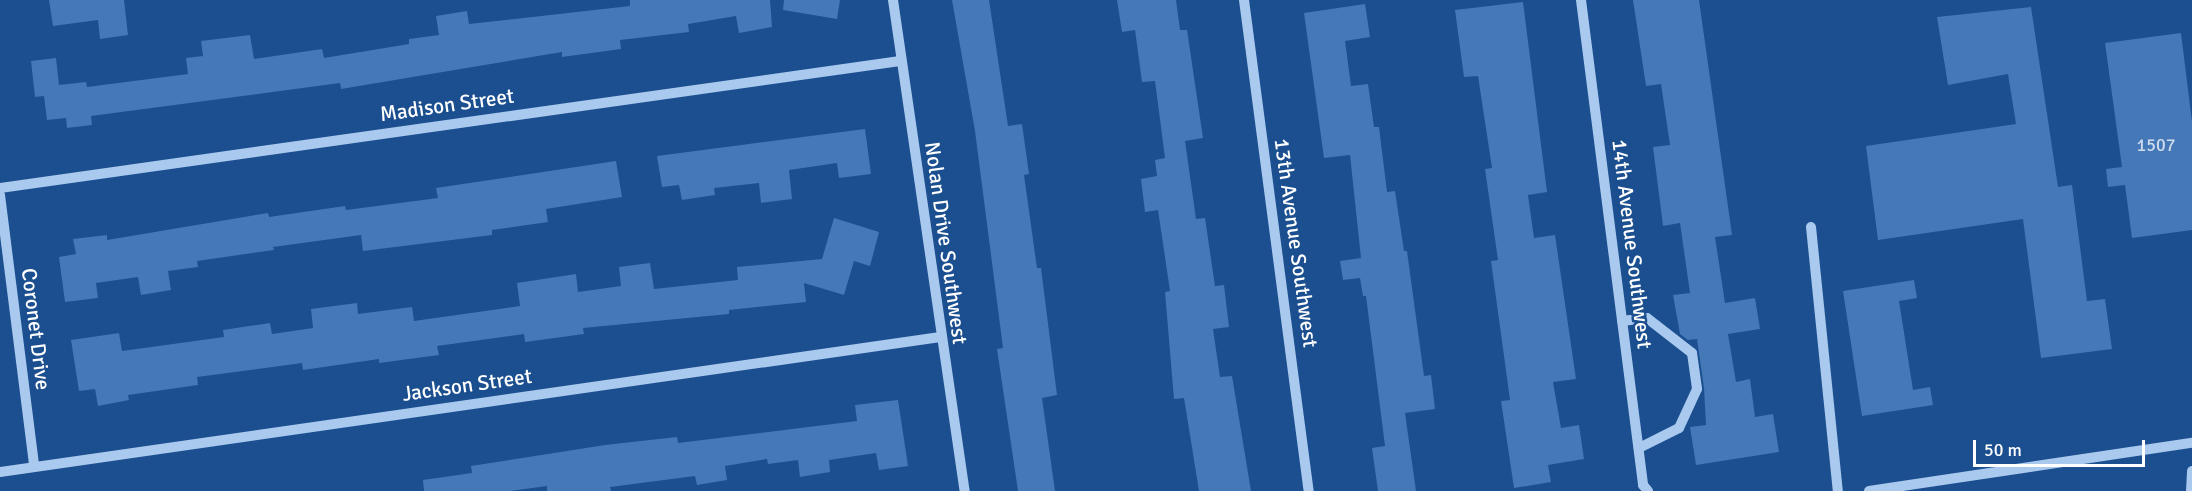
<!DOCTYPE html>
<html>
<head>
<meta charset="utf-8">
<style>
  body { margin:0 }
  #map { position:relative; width:2192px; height:491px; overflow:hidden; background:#1b4f8f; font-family:Signika,sans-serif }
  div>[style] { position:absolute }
  .building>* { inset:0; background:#4478b7 }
  .minor>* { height:10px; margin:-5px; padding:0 5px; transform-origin:5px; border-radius:5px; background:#a9c9ee }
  span { translate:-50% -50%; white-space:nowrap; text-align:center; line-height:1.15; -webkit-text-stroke:5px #1b4f8f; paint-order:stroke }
  .number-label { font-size:18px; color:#d0dded }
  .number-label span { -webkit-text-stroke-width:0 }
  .street-label { font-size:21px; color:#fff }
  .scale { position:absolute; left:1973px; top:440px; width:172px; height:27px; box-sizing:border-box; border:3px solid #fff; border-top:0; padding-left:8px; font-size:18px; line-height:21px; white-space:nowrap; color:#fff; -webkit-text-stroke:4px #1b4f8f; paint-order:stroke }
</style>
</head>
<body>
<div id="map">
  <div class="building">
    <i style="clip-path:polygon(49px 0,124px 0,128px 35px,100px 39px,98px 20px,53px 26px)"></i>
    <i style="clip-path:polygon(630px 0,770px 0,772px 27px,739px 33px,736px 16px,688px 24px,689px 32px,620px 40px,621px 49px,562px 57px,562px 52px,341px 89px,340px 83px,91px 116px,92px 125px,67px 128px,66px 118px,47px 120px,44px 96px,35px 97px,31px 61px,56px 58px,59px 85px,86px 82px,87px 87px,188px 74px,186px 58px,203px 56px,201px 41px,250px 35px,254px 59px,322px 49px,324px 58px,409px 44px,409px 39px,439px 35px,436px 16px,467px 11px,469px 24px,630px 6px)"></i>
    <i style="clip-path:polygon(784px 0,840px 0,837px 19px,783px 10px)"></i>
    <i style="clip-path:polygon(952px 0,989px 0,1008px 126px,1022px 124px,1029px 174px,1024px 175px,1037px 268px,1041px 268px,1057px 395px,1042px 398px,1055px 491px,1018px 491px,997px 349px,1003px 348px,975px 131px)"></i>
    <i style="clip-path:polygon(1117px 0,1176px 0,1180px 30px,1187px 30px,1203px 138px,1185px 141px,1196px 219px,1205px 218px,1215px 286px,1224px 285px,1229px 327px,1213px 329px,1220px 377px,1232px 376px,1251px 491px,1199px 491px,1184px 398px,1174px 399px,1165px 292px,1170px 291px,1158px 210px,1145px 212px,1141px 179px,1157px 176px,1155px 160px,1165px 158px,1155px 81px,1142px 82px,1135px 30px,1122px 32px)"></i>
    <i style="clip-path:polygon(1633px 0,1699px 0,1732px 235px,1715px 237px,1725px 303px,1755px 298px,1760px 329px,1728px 334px,1736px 382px,1750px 379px,1755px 417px,1773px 414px,1779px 452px,1696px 465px,1690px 427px,1706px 425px,1704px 388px,1697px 339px,1688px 340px,1680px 334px,1673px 295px,1690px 293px,1680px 223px,1663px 226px,1653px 147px,1670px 145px,1661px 84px,1646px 86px)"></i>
    <i style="clip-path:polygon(1523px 2px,1547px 192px,1528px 195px,1534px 238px,1555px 235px,1576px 379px,1553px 382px,1561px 428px,1579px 425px,1584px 459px,1548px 465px,1551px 482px,1514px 488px,1501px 401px,1510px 400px,1491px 261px,1498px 260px,1485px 169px,1492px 168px,1478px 76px,1464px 77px,1455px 10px)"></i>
    <i style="clip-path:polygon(1365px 4px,1370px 37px,1345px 41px,1351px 86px,1368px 84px,1374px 127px,1379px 127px,1387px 192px,1395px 191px,1404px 251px,1407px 251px,1424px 376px,1431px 375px,1435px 409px,1405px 413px,1416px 491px,1378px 491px,1372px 448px,1385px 446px,1366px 296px,1363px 296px,1360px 278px,1343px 280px,1340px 261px,1361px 258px,1350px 155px,1324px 158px,1304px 13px)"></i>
    <i style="clip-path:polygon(2031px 7px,2058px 187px,2072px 185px,2087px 301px,2105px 299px,2112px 349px,2041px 358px,2023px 219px,1878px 240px,1866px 146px,2016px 124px,2008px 74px,1948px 85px,1937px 17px)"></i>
    <i style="clip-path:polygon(2181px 33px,2192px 122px,2192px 230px,2132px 238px,2125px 185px,2108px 187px,2106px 169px,2122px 167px,2105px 43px)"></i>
    <i style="clip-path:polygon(865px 129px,871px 174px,839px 178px,837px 163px,789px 170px,792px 199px,761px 203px,759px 183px,714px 188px,715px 195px,682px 200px,679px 185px,662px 187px,657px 156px)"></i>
    <i style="clip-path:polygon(616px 161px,622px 197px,546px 209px,548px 222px,492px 230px,492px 235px,363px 251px,361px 235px,273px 247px,274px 250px,197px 261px,198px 267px,168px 271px,171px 290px,141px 295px,138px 277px,96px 283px,98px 298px,65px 302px,59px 257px,76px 254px,73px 239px,107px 235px,107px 240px,268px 213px,269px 217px,345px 206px,346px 210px,438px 198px,436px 188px)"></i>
    <i style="clip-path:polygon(834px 218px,879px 232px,870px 266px,854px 261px,844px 295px,804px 283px,806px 302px,729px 310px,729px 314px,583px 328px,584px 334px,525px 342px,524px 334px,437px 346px,439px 355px,379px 363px,379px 359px,303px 370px,302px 363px,197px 377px,198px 385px,128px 395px,129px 400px,98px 406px,95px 389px,79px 391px,71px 340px,119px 333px,122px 351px,224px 337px,223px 330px,270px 323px,272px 334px,313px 328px,311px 309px,357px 303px,358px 314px,412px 307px,414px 321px,520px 306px,517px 283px,576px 274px,578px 292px,621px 286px,619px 267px,650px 263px,654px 289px,738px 280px,737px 267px,822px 259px)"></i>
    <i style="clip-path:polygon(1914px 280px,1917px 298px,1899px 301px,1913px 390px,1930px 387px,1933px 405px,1862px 416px,1843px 291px)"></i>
    <i style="clip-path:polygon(898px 400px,908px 466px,879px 470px,876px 453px,829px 460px,830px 472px,800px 477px,798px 460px,768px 464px,767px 459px,725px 466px,727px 480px,697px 485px,695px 476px,610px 487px,611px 491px,547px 491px,547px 486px,510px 491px,424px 491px,423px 480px,472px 473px,471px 466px,605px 445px,677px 437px,678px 443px,857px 421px,855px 405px)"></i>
  </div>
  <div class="minor">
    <i style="left:893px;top:0;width:496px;rotate:81.7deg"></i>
    <i style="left:1244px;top:0;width:495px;rotate:82.5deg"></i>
    <i style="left:1581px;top:0;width:489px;rotate:82.7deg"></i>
    <i style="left:1643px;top:485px;width:8px;rotate:50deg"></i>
    <i style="left:0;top:188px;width:909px;rotate:-8.03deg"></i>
    <i style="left:0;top:195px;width:273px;rotate:82.8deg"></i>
    <i style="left:1811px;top:227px;width:265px;rotate:84.2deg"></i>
    <i style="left:1622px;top:321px;width:25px;rotate:-7deg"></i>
    <i style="left:1647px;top:318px;width:57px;rotate:37.9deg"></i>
    <i style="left:1692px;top:353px;width:36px;rotate:82deg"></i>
    <i style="left:1697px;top:389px;width:43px;rotate:114.8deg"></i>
    <i style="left:1679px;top:428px;width:45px;rotate:153.4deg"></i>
    <i style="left:0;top:472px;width:950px;rotate:-8.17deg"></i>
    <i style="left:1869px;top:491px;width:327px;rotate:-8.5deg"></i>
    <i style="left:2191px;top:491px;width:20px;rotate:-87deg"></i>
  </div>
  <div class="number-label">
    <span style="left:2156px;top:145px">1507</span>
  </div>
  <div class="street-label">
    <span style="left:447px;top:105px;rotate:-8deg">Madison Street</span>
    <span style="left:946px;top:243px;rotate:82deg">Nolan Drive Southwest</span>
    <span style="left:1296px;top:243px;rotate:82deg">13th Avenue Southwest</span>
    <span style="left:1632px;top:244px;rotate:83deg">14th Avenue Southwest</span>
    <span style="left:36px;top:329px;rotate:83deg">Coronet Drive</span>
    <span style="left:467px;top:385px;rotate:-8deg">Jackson Street</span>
  </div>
  <div class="scale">50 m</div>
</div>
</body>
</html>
